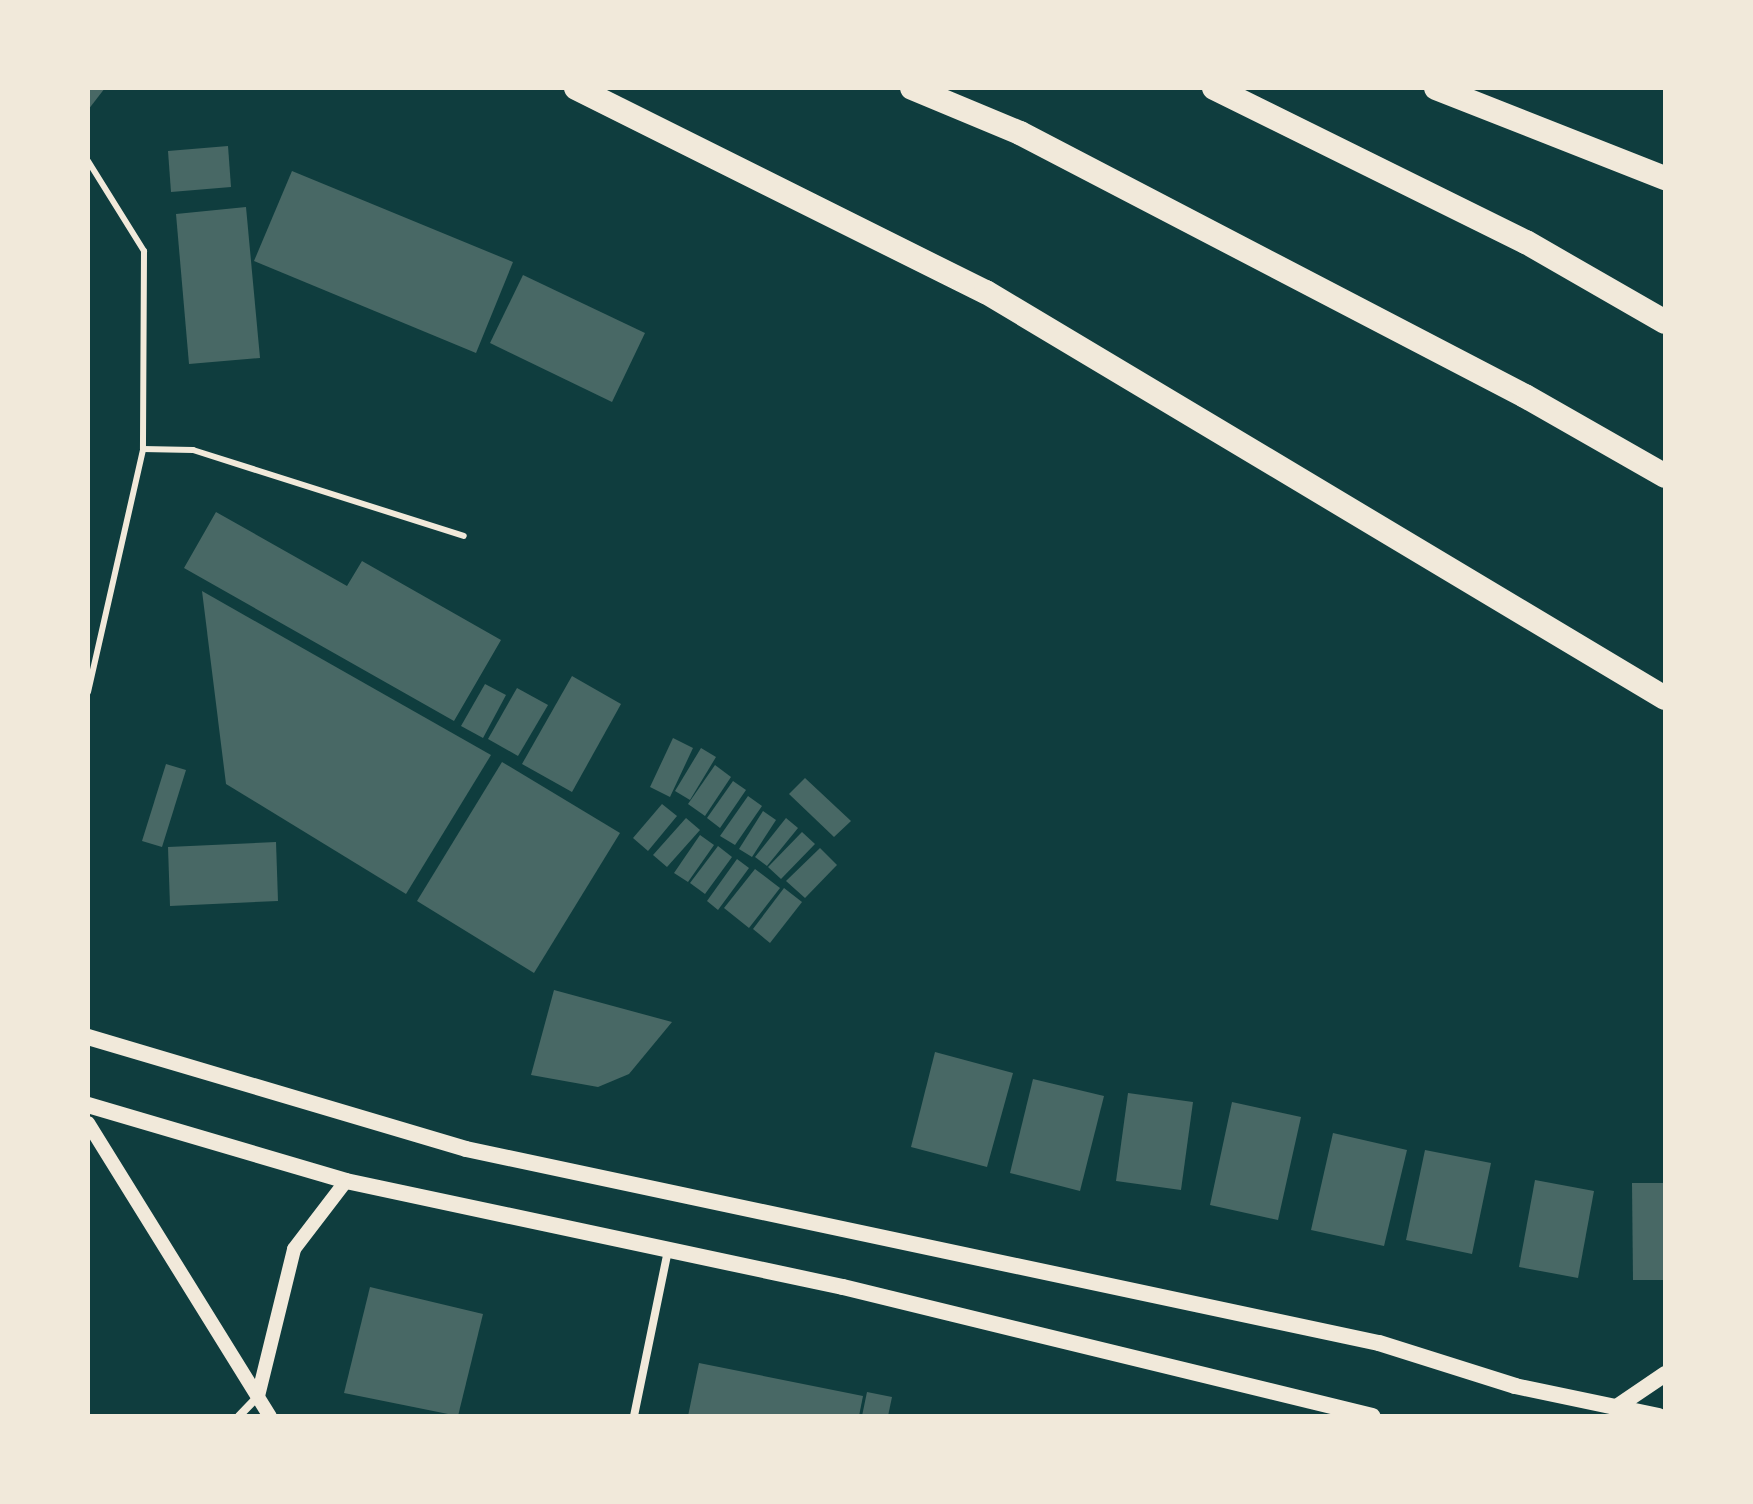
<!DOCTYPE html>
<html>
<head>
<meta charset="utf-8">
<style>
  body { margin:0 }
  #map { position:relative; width:1753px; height:1504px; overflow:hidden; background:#0f3d3e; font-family:Overpass,sans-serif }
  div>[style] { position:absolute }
  .building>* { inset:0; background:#486865 }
  .service>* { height:6px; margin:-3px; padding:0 3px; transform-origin:3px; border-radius:3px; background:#f1e9da }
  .minor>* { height:8px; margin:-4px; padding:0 4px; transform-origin:4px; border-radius:4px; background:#f1e9da }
  .tertiary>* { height:14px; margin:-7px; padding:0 7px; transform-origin:7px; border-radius:7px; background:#f1e9da }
  .secondary>* { height:16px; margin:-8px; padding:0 8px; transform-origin:8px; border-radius:8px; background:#f1e9da }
  .motorway>* { height:24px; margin:-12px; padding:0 12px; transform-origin:12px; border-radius:12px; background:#f1e9da }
  span { translate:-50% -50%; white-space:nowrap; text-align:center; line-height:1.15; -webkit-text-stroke:8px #f1e9da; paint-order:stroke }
  .frame { position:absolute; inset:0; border:90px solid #f1e9da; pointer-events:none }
</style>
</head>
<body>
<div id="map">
  <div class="building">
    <i style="clip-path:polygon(88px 88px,105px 88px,88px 110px)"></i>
    <i style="clip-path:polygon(228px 146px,231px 187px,171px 192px,168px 151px)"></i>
    <i style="clip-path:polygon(292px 171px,513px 262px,476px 353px,254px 261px)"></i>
    <i style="clip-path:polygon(246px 207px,260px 358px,189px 364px,176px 214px)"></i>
    <i style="clip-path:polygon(523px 275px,645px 333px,612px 402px,490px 343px)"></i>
    <i style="clip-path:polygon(216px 512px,347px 586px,362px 561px,501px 640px,454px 721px,184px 568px)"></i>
    <i style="clip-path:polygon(202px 591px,491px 755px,406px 894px,226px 784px)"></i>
    <i style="clip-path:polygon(572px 676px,621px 704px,572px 792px,522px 764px)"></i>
    <i style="clip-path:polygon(485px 684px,506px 695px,483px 738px,461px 726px)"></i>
    <i style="clip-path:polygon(517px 688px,548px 705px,518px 756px,488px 739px)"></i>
    <i style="clip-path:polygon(673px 738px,693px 748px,670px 797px,650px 787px)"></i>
    <i style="clip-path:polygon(701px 748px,716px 757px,690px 800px,675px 791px)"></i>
    <i style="clip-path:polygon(502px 762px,620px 833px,534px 973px,417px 901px)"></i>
    <i style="clip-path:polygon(166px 764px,186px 770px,162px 847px,142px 841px)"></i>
    <i style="clip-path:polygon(715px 765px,731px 777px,705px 816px,688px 804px)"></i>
    <i style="clip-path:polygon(805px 778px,851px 821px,834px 837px,789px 794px)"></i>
    <i style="clip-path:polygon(733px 781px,746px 790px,720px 828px,707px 818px)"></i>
    <i style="clip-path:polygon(748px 796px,762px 806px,735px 845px,720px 836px)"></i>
    <i style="clip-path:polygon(662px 804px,677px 816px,648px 851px,633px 838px)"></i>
    <i style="clip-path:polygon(763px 811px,776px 820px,752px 857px,739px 849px)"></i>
    <i style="clip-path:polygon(686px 818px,700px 830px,667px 867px,653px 855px)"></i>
    <i style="clip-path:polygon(786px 818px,798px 828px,767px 866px,755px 857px)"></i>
    <i style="clip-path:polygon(802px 832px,815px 844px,781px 879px,768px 867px)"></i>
    <i style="clip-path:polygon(700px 835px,714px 845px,688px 882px,674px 873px)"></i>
    <i style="clip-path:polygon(276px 842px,278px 901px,170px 906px,168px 847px)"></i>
    <i style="clip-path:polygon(718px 846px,732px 857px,705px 894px,690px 883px)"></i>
    <i style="clip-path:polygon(820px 848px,837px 865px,805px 898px,786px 881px)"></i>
    <i style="clip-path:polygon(737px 859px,749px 868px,718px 910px,707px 901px)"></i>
    <i style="clip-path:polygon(755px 869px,780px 888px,749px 928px,724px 908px)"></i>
    <i style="clip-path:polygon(784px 888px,802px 902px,770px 943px,753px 929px)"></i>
    <i style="clip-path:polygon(554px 990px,672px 1022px,629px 1074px,598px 1087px,531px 1075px)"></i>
    <i style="clip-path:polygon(935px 1052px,1013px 1073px,987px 1167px,911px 1147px)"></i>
    <i style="clip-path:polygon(1033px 1079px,1104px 1096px,1080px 1191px,1010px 1173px)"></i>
    <i style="clip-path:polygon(1128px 1093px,1193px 1102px,1181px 1190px,1116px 1181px)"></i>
    <i style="clip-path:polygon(1232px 1102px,1301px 1117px,1278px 1220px,1210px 1205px)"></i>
    <i style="clip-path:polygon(1333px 1133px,1407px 1150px,1384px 1246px,1311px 1230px)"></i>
    <i style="clip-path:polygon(1425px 1150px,1491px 1163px,1472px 1254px,1406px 1240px)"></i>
    <i style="clip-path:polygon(1535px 1180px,1594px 1191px,1578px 1278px,1519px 1267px)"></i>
    <i style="clip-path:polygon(1632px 1183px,1665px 1183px,1665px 1280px,1633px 1280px)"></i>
    <i style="clip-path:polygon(370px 1287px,483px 1314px,458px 1416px,344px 1393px)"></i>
    <i style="clip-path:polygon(699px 1363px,863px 1396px,859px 1416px,688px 1416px)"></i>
    <i style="clip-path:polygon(867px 1392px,892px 1397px,888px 1416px,862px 1416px)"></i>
  </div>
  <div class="service">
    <i style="left:88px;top:161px;width:106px;rotate:58.1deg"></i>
    <i style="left:144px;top:251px;width:198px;rotate:90.3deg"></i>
    <i style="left:88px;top:692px;width:249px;rotate:-77.2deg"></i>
    <i style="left:143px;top:449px;width:50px;rotate:1.1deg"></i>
    <i style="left:193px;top:450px;width:284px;rotate:17.6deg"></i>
  </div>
  <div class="minor">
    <i style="left:239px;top:1416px;width:28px;rotate:-46deg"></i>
    <i style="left:634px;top:1416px;width:169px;rotate:-78.4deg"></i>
  </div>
  <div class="tertiary">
    <i style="left:88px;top:1123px;width:345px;rotate:58.2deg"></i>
    <i style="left:258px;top:1396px;width:151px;rotate:-76.2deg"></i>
    <i style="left:294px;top:1249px;width:86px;rotate:-52.6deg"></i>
  </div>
  <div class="secondary">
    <i style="left:88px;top:1037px;width:394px;rotate:16.5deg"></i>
    <i style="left:466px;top:1149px;width:933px;rotate:12deg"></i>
    <i style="left:1379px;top:1343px;width:143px;rotate:17.5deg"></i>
    <i style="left:1515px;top:1386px;width:147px;rotate:11.8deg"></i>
    <i style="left:88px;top:1105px;width:269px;rotate:16.4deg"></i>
    <i style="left:346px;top:1181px;width:508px;rotate:12.04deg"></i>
    <i style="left:843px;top:1287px;width:545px;rotate:13.7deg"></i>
    <i style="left:1615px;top:1408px;width:60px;rotate:-34.2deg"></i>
  </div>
  <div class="motorway">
    <i style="left:576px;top:88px;width:458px;rotate:26.5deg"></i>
    <i style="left:986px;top:292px;width:791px;rotate:30.88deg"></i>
    <i style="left:912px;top:88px;width:117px;rotate:22.6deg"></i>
    <i style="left:1020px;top:133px;width:569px;rotate:27.51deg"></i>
    <i style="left:1525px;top:396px;width:161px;rotate:29.7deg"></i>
    <i style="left:1214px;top:88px;width:348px;rotate:26.3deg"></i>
    <i style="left:1526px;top:242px;width:160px;rotate:29.9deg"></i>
    <i style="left:1436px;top:88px;width:246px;rotate:21.5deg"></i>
  </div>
  <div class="frame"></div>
</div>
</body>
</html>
